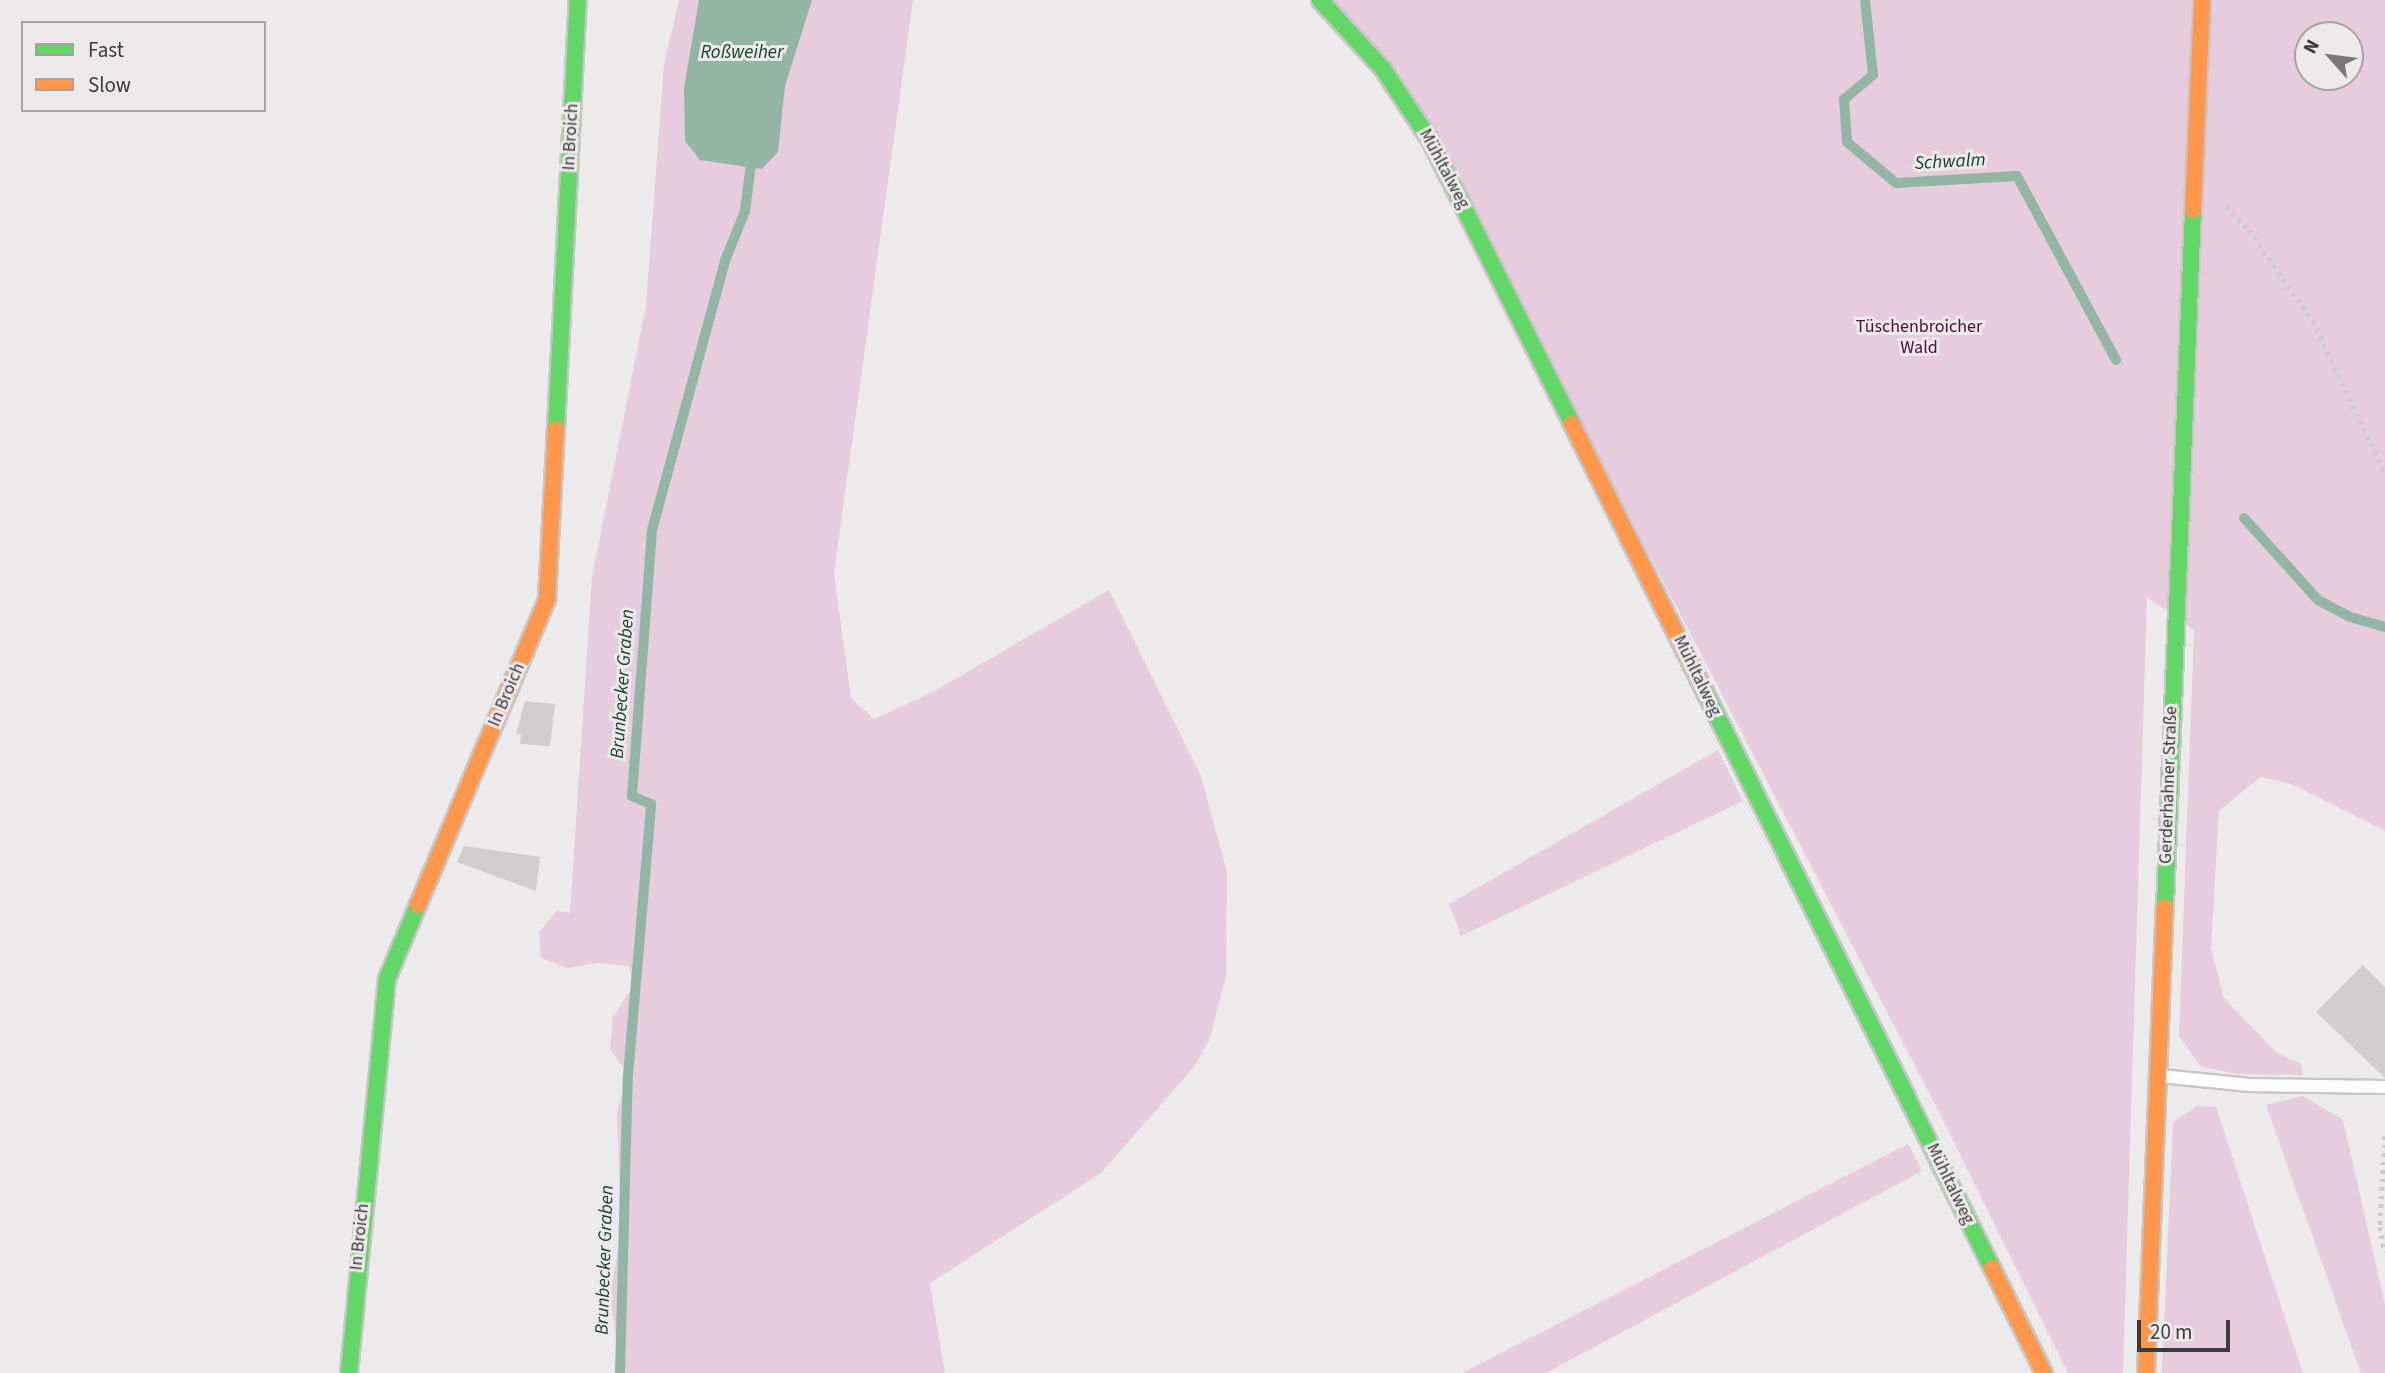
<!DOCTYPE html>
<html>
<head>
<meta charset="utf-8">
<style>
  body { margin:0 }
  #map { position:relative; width:2385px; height:1373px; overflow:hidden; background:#eceaeb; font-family:"Source Sans 3",sans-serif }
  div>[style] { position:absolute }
  .green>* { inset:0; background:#e6ccdc }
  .water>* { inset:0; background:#92b5a4 }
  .stream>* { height:10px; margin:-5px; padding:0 5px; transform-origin:5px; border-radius:5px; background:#92b5a4 }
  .building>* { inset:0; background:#cfcdce }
  .path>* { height:4.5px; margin-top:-2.25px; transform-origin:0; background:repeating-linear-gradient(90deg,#cccbcb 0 3.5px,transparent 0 8.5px) }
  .roads { filter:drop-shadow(2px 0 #c7c5c6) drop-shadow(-2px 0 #c7c5c6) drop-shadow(0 2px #c7c5c6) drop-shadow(0 -2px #c7c5c6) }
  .lane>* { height:12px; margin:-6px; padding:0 6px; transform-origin:6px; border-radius:6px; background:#fcfcfc }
  .fast>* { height:16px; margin:-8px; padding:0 8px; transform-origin:8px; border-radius:8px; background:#63d668 }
  .slow>* { height:16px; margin:-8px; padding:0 8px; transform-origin:8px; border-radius:8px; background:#ff974d }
  span { translate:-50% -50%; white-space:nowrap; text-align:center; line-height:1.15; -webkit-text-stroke:6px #ede9eb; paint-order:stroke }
  .street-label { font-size:18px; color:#3b393a }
  .park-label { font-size:18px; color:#481138 }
  .water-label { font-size:19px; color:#17412f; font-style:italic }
  .legend { position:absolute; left:21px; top:21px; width:245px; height:91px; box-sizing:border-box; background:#ede9eb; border:2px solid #a6a3a4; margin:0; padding:9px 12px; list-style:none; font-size:21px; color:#3b393a }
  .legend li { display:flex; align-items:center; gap:14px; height:35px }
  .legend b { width:35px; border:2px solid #a6a3a4 }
  .north { position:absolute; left:2294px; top:21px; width:70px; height:70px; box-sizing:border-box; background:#ede9eb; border:2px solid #a6a3a4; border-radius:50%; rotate:298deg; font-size:19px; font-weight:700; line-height:28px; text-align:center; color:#3b393a }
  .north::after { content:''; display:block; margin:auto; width:24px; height:32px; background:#797778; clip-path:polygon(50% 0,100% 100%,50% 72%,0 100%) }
  .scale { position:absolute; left:2137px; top:1320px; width:93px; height:32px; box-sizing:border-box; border:4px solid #3b393a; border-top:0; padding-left:9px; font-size:21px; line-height:24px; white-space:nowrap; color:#3b393a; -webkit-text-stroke:5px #ede9eb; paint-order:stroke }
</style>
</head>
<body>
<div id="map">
  <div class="green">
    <i style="clip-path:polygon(679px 0,913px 0,834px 573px,851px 698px,874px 719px,931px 693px,1109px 590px,1201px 776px,1227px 872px,1226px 976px,1210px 1038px,1194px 1067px,1101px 1173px,930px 1283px,945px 1373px,621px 1373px,610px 1298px,621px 1228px,617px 1112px,628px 1074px,610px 1049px,613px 1017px,633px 987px,629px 966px,598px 963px,567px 968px,541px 958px,539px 932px,557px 911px,570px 913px,592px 577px,646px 305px,664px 64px)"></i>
    <i style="clip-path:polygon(evenodd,1310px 0,2385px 0,2385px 831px,2291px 784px,2260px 777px,2219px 811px,2211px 948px,2224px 998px,2277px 1053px,2301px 1064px,2302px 1075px,2238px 1074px,2201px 1067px,2179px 1036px,2194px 630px,2147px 597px,2123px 1373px,2068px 1373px,1939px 1112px,1398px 71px,1310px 0,2308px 35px,2350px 35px,2350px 77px,2308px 77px,2308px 35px)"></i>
    <i style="clip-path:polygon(1718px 750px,1743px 801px,1461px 936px,1449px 904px)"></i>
    <i style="clip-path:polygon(2303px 1096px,2343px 1120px,2385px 1305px,2385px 1373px,2361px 1373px,2266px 1105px)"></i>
    <i style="clip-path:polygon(2197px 1106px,2216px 1107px,2303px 1373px,2162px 1373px,2173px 1122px)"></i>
    <i style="clip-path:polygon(1908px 1144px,1922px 1171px,1546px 1373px,1462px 1373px)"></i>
  </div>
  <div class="water">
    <i style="clip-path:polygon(699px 0,812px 0,785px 86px,778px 152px,762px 169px,700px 160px,685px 141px,684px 88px)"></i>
  </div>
  <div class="stream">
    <i style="left:1865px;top:0;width:75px;rotate:83.9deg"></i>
    <i style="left:1873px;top:75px;width:38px;rotate:140deg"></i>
    <i style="left:1844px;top:99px;width:43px;rotate:86deg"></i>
    <i style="left:1847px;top:142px;width:64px;rotate:39.9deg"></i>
    <i style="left:1896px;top:183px;width:121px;rotate:-3.3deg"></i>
    <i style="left:2017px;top:176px;width:209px;rotate:61.7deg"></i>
    <i style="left:2244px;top:518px;width:110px;rotate:47.9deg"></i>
    <i style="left:2318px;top:600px;width:36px;rotate:28deg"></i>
    <i style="left:2350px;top:617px;width:36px;rotate:16deg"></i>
    <i style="left:620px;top:1373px;width:298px;rotate:-88.5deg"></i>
    <i style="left:628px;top:1075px;width:272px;rotate:-85.1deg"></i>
    <i style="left:651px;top:804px;width:21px;rotate:-157deg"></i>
    <i style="left:632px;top:796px;width:267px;rotate:-85.7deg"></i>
    <i style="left:652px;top:530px;width:279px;rotate:-74.8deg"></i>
    <i style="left:725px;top:261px;width:54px;rotate:-68.2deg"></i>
    <i style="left:745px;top:211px;width:55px;rotate:-82.7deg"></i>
  </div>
  <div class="building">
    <i style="clip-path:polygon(525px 701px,555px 704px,550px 746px,520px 744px,521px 734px,516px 734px)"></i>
    <i style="clip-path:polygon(464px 846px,540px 857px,536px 891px,457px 862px)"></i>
    <i style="clip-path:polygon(2363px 965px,2385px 987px,2385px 1078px,2316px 1012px)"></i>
  </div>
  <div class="path">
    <i style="left:2226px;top:207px;width:33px;rotate:45deg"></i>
    <i style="left:2249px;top:230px;width:111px;rotate:54.9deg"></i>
    <i style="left:2313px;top:321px;width:168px;rotate:64.7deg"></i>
    <i style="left:2385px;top:1136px;width:91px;rotate:93.1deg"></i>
    <i style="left:2380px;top:1227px;width:26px;rotate:79deg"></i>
  </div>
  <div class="roads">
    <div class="lane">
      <i style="left:2161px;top:1076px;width:89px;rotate:5.8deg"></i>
      <i style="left:2250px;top:1085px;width:135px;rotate:0.8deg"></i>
    </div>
    <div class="fast">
      <i style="left:1320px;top:0;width:93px;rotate:47.6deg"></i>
      <i style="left:1383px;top:69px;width:85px;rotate:56.5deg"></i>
      <i style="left:1430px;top:140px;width:318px;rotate:63.4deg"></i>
      <i style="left:556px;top:429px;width:430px;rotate:-87.1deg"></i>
      <i style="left:1699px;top:680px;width:657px;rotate:63.51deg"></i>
      <i style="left:2165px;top:907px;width:698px;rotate:-87.7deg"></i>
      <i style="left:349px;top:1373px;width:396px;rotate:-84.5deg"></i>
      <i style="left:387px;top:979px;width:80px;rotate:-67.3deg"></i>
    </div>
    <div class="slow">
      <i style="left:2193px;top:210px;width:210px;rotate:-87.5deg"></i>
      <i style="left:1572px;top:424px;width:286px;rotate:63.6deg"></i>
      <i style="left:418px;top:905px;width:332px;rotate:-67.1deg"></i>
      <i style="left:547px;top:599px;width:170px;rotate:-87deg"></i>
      <i style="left:1992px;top:1268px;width:117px;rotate:63.7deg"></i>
      <i style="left:2146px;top:1373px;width:466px;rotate:-87.7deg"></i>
    </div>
  </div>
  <div class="street-label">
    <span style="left:571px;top:137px;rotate:-87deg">In Broich</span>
    <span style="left:1444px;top:169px;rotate:62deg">Mühltalweg</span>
    <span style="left:1697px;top:676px;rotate:64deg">Mühltalweg</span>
    <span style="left:507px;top:695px;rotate:-67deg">In Broich</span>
    <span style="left:2169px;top:785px;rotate:-88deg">Gerderhahner Straße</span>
    <span style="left:1950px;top:1184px;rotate:64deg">Mühltalweg</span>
    <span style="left:360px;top:1237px;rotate:-84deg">In Broich</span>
  </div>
  <div class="park-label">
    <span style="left:1919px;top:338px">Tüschenbroicher<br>Wald</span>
  </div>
  <div class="water-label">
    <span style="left:742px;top:53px">Roßweiher</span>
    <span style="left:1950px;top:162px;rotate:-3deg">Schwalm</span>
    <span style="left:623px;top:684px;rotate:-86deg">Brunbecker Graben</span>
    <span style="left:605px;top:1260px;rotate:-88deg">Brunbecker Graben</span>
  </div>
  <ul class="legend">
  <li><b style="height:9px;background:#63d668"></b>Fast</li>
  <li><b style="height:9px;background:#ff974d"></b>Slow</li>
  </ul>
  <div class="north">N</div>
  <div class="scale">20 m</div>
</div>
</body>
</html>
